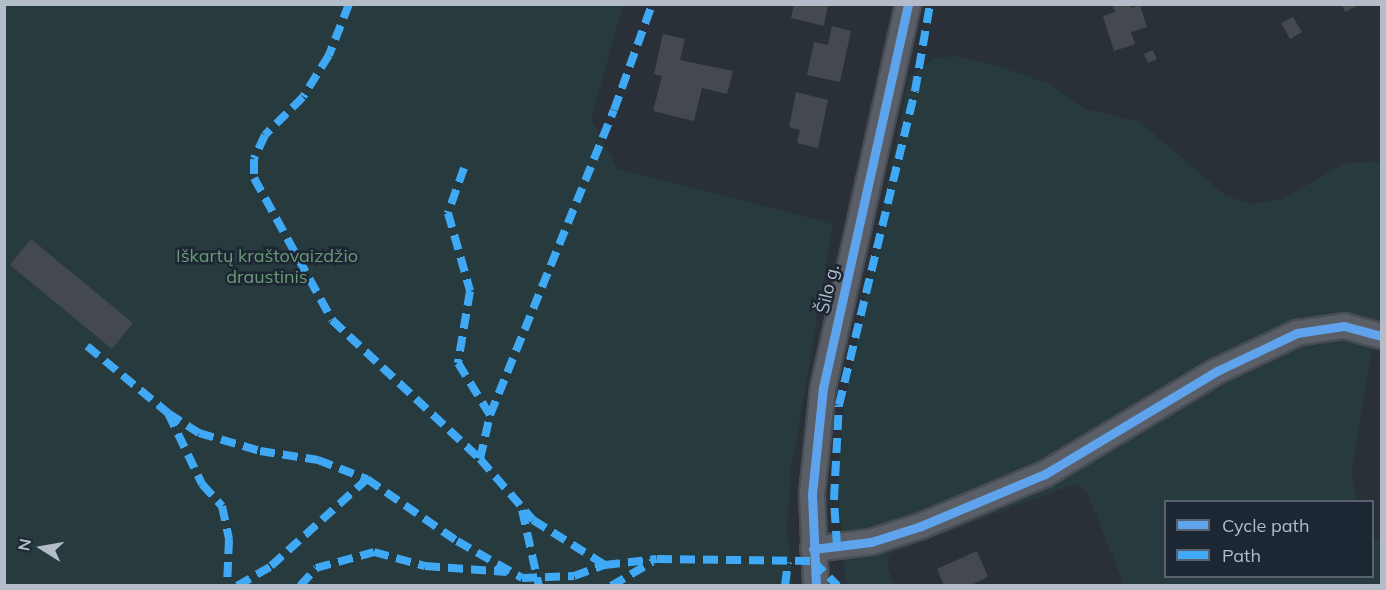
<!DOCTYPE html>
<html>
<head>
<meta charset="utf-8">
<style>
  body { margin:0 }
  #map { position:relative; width:1386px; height:590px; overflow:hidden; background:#2a3038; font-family:Mulish,sans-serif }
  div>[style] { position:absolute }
  .green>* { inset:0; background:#273a3e }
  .building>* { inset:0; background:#444950 }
  .roads { filter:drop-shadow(2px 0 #484c53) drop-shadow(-2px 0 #484c53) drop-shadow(0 2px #484c53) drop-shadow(0 -2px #484c53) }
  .minor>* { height:24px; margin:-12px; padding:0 12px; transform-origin:12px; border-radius:12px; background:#5a5e66 }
  .quiet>* { height:8px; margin-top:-4px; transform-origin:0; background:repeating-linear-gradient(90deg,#3fa9f5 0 15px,transparent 0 23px) }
  .cycleway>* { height:9px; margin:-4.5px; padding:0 4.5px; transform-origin:4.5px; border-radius:4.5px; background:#60a3ed }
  span { translate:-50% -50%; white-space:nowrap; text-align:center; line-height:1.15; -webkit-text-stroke:5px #1d2633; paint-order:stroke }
  .park-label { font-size:18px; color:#6b9a76 }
  .street-label { font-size:18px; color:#b4bcc9 }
  .frame { position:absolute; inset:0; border:6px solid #b4bcc9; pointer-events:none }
  .legend { position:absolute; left:1164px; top:500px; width:210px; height:78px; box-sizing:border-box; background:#1d2633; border:2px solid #59626f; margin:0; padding:8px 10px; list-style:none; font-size:18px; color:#b4bcc9 }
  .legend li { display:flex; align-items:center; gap:12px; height:30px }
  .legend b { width:30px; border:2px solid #59626f }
  .north { position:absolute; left:12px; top:518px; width:60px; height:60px; -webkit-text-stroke:4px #1d2633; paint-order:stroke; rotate:281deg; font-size:16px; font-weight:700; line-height:24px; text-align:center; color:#b4bcc9 }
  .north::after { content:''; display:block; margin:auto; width:21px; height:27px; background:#b4bcc9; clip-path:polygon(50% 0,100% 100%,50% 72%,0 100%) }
</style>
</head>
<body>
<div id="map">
  <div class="green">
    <i style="clip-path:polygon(4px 5px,623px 5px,591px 119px,618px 169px,833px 224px,791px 470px,787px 527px,793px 585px,5px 585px)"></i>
    <i style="clip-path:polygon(955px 56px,1002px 67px,1049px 84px,1086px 109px,1140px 122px,1225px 195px,1252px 204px,1282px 199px,1345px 163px,1381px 162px,1381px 319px,1372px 348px,1351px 472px,1357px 501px,1166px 502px,1166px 576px,1372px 576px,1373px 541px,1381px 539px,1381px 585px,1124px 585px,1087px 492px,1075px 484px,889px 554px,887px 568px,895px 585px,846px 586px,838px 489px,844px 406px,909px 77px,934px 58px)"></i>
  </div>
  <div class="building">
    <i style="clip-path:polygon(794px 4px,828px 4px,824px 26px,791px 18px)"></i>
    <i style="clip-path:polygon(1112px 4px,1130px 4px,1131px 8px,1140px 5px,1147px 27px,1131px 32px,1135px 44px,1114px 51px,1103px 16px,1115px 12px)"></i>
    <i style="clip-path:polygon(1342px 4px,1361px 4px,1345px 12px)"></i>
    <i style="clip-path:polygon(1293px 17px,1302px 32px,1290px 39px,1281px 23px)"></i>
    <i style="clip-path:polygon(832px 26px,851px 31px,840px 82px,807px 75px,814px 42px,828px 45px)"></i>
    <i style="clip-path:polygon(663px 34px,685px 39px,680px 60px,733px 71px,727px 94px,702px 88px,694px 121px,653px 111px,662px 76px,654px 74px)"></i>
    <i style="clip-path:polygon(1153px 50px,1157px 59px,1148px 63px,1144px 54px)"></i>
    <i style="clip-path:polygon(796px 92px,828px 100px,818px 148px,797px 143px,800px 130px,789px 127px)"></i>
    <i style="clip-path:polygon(31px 239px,133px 323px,112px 349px,10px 265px)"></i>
    <i style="clip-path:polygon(977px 551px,988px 577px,969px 586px,944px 586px,937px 569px)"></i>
  </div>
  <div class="roads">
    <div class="minor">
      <i style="left:813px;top:549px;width:58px;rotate:-6.9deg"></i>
      <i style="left:871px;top:542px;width:52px;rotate:-17.7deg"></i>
      <i style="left:921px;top:526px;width:134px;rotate:-22.8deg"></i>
      <i style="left:1045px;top:474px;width:200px;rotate:-30.9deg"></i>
      <i style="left:1217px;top:371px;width:89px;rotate:-25.4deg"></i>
      <i style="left:1297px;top:333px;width:48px;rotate:-8.5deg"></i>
      <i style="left:1344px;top:326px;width:39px;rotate:15deg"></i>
      <i style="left:816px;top:586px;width:92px;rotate:-92.5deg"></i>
      <i style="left:812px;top:494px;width:107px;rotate:-84.1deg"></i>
      <i style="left:823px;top:388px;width:393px;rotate:-77.5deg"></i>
    </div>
  </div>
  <div class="quiet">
    <i style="left:349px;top:4px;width:55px;rotate:111.4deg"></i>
    <i style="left:329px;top:55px;width:49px;rotate:121.8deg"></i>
    <i style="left:303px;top:97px;width:54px;rotate:135deg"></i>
    <i style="left:265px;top:135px;width:26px;rotate:115deg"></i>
    <i style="left:254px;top:159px;width:19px;rotate:90deg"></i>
    <i style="left:254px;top:178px;width:162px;rotate:61.2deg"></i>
    <i style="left:332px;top:320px;width:203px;rotate:43.2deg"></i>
    <i style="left:480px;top:459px;width:81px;rotate:49deg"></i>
    <i style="left:533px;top:520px;width:85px;rotate:32deg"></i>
    <i style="left:464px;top:168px;width:48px;rotate:109.6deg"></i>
    <i style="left:448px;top:213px;width:81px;rotate:74.2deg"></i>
    <i style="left:470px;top:291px;width:73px;rotate:99.5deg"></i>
    <i style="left:458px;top:363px;width:61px;rotate:58.4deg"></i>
    <i style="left:87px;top:346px;width:105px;rotate:39.6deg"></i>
    <i style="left:168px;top:413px;width:37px;rotate:33deg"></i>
    <i style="left:199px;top:433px;width:64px;rotate:16.4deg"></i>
    <i style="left:260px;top:451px;width:59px;rotate:8.8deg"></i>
    <i style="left:318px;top:460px;width:53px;rotate:21.2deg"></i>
    <i style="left:367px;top:479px;width:109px;rotate:34.6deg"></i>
    <i style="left:457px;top:541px;width:75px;rotate:29.6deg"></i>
    <i style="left:522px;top:578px;width:52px;rotate:-2.2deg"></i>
    <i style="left:574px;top:576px;width:33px;rotate:-20deg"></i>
    <i style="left:605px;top:565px;width:52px;rotate:-6.6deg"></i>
    <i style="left:657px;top:559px;width:156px;rotate:0.7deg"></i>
    <i style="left:813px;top:561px;width:35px;rotate:45deg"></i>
    <i style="left:168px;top:413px;width:79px;rotate:64.4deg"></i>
    <i style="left:202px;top:484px;width:30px;rotate:48deg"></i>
    <i style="left:222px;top:506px;width:34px;rotate:78deg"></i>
    <i style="left:229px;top:539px;width:47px;rotate:92.4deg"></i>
    <i style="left:480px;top:459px;width:45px;rotate:-77.2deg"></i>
    <i style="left:490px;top:415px;width:329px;rotate:-67.9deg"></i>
    <i style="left:614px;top:110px;width:109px;rotate:-70.2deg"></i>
    <i style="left:522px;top:510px;width:78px;rotate:77.4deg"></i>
    <i style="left:837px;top:546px;width:47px;rotate:-93.7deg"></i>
    <i style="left:834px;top:499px;width:94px;rotate:-87deg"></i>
    <i style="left:839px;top:405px;width:323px;rotate:-76.4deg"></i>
    <i style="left:915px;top:91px;width:88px;rotate:-80.2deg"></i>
    <i style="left:237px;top:586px;width:39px;rotate:-30deg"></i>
    <i style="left:271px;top:566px;width:130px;rotate:-42.2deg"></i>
    <i style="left:300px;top:586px;width:24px;rotate:-48deg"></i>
    <i style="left:316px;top:568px;width:60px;rotate:-15.4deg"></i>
    <i style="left:374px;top:552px;width:53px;rotate:15.4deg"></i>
    <i style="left:425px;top:566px;width:82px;rotate:4.2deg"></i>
    <i style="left:611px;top:586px;width:48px;rotate:-30.3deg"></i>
    <i style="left:785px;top:586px;width:24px;rotate:-83deg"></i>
  </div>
  <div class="cycleway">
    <i style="left:813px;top:549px;width:58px;rotate:-6.9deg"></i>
    <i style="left:871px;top:542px;width:52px;rotate:-17.7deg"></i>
    <i style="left:921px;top:526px;width:134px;rotate:-22.8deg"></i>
    <i style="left:1045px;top:474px;width:200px;rotate:-30.9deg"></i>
    <i style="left:1217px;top:371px;width:89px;rotate:-25.4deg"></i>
    <i style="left:1297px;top:333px;width:48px;rotate:-8.5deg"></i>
    <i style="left:1344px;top:326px;width:39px;rotate:15deg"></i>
    <i style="left:816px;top:586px;width:92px;rotate:-92.5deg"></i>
    <i style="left:812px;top:494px;width:107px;rotate:-84.1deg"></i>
    <i style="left:823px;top:388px;width:393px;rotate:-77.5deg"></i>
  </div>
  <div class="park-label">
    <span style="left:267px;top:267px">Iškartų kraštovaizdžio<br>draustinis</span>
  </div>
  <div class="street-label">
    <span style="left:828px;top:289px;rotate:-77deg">Šilo g.</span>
  </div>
  <div class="frame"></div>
  <ul class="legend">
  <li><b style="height:8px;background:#60a3ed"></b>Cycle path</li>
  <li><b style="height:8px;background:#3fa9f5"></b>Path</li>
  </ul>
  <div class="north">N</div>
</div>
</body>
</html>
